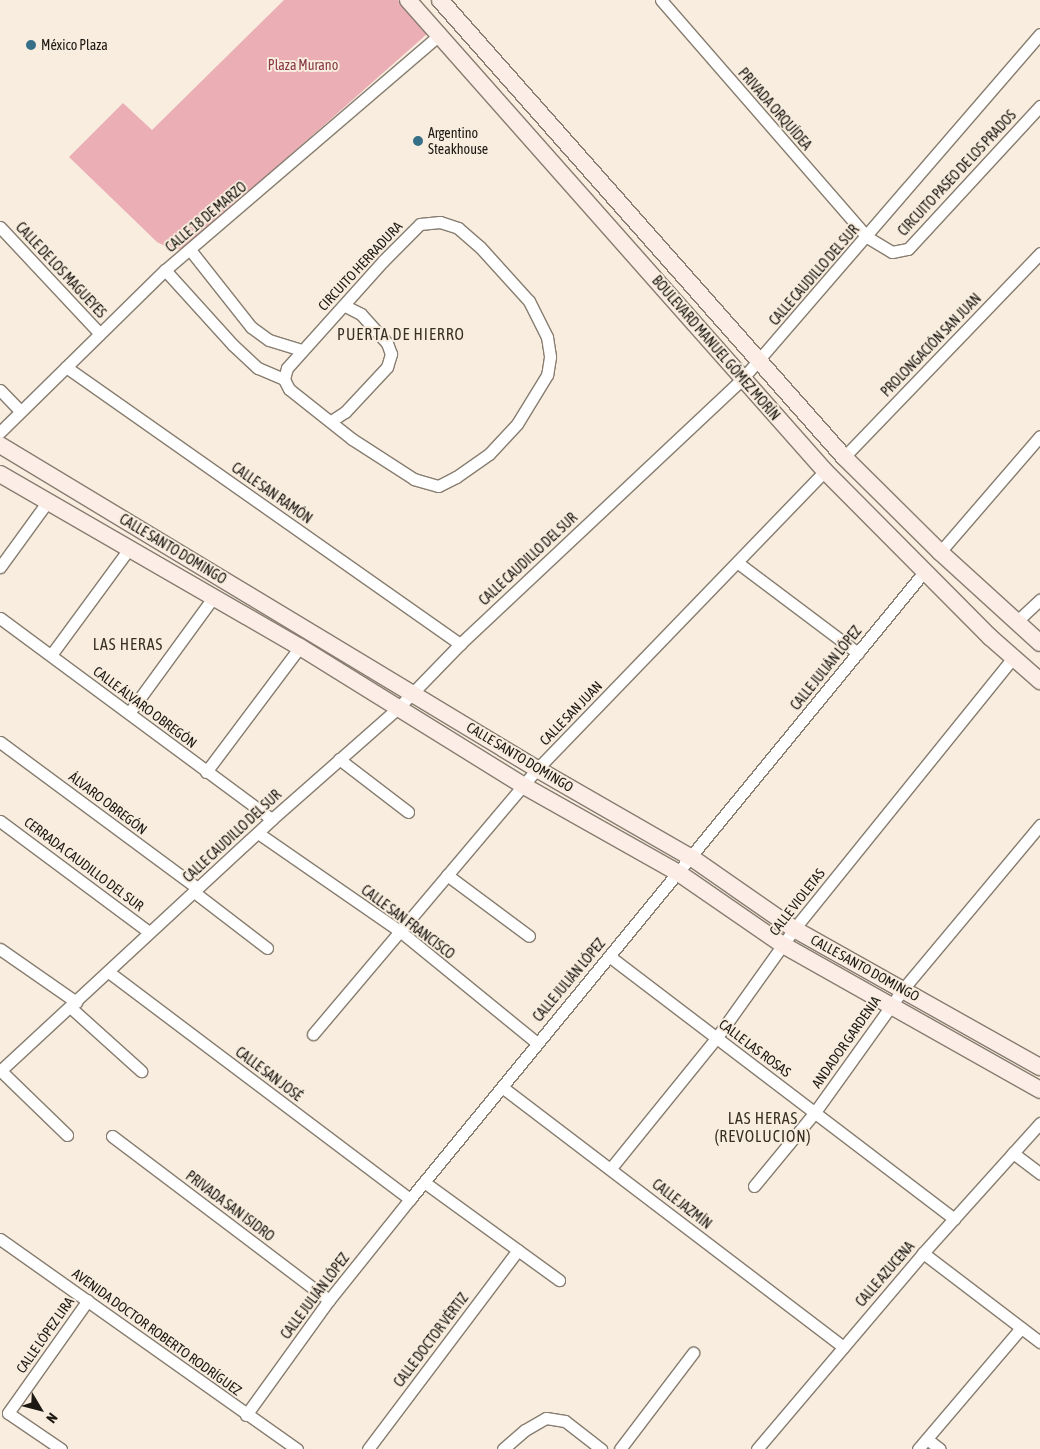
<!DOCTYPE html>
<html>
<head>
<meta charset="utf-8">
<style>
  body { margin:0 }
  #map { position:relative; width:1040px; height:1449px; overflow:hidden; background:#f8edde; font-family:"Asap Condensed",sans-serif }
  div>[style] { position:absolute }
  .green>* { inset:0; background:#ebaeb5 }
  .roads { filter:drop-shadow(1px 0 #877d70) drop-shadow(-1px 0 #877d70) drop-shadow(0 1px #877d70) drop-shadow(0 -1px #877d70) }
  .street>* { height:11px; margin:-5.5px; padding:0 5.5px; transform-origin:5.5px; border-radius:5.5px; background:#fff }
  .secondary>* { height:16px; margin:-8px; padding:0 8px; transform-origin:8px; border-radius:8px; background:#fdede7 }
  .dots>* { width:14px; height:14px; translate:-50% -50%; box-sizing:border-box; border:2px solid #f8edde; border-radius:50% }
  span { translate:-50% -50%; white-space:nowrap; text-align:center; line-height:1.15; -webkit-text-stroke:4px #f8edde; paint-order:stroke }
  .poi-label { font-size:14px; color:#1c1813 }
  .left { translate:0 -50%; text-align:left }
  .park-label { font-size:14px; color:#893947 }
  .street-label { font-size:14px; color:#1c1813 }
  .quarter-label { font-size:16px; color:#383025; letter-spacing:1px }
  .north { position:absolute; left:15px; top:1384px; width:50px; height:50px; -webkit-text-stroke:4px #f8edde; paint-order:stroke; rotate:127deg; font-size:14px; font-weight:700; line-height:20px; text-align:center; color:#1c1813 }
  .north::after { content:''; display:block; margin:auto; width:18px; height:22px; background:#1c1813; clip-path:polygon(50% 0,100% 100%,50% 72%,0 100%) }
</style>
</head>
<body>
<div id="map">
  <div class="green">
    <i style="clip-path:polygon(284px 0,398px 0,427px 34px,185px 248px,173px 250px,157px 242px,69px 157px,123px 103px,152px 130px)"></i>
  </div>
  <div class="roads">
    <div class="street">
      <i style="left:661px;top:0;width:314px;rotate:49deg"></i>
      <i style="left:867px;top:237px;width:29px;rotate:31deg"></i>
      <i style="left:892px;top:252px;width:16px;rotate:-11deg"></i>
      <i style="left:908px;top:249px;width:195px;rotate:-47.3deg"></i>
      <i style="left:440px;top:222px;width:19px;rotate:18deg"></i>
      <i style="left:458px;top:228px;width:29px;rotate:41deg"></i>
      <i style="left:480px;top:247px;width:73px;rotate:47.8deg"></i>
      <i style="left:529px;top:301px;width:40px;rotate:63.4deg"></i>
      <i style="left:547px;top:337px;width:20px;rotate:81deg"></i>
      <i style="left:550px;top:357px;width:18px;rotate:99deg"></i>
      <i style="left:547px;top:375px;width:57px;rotate:121.5deg"></i>
      <i style="left:517px;top:424px;width:41px;rotate:133deg"></i>
      <i style="left:489px;top:454px;width:40px;rotate:145.1deg"></i>
      <i style="left:456px;top:477px;width:20px;rotate:153deg"></i>
      <i style="left:438px;top:486px;width:25px;rotate:-164deg"></i>
      <i style="left:414px;top:479px;width:74px;rotate:-147.2deg"></i>
      <i style="left:352px;top:439px;width:80px;rotate:-141.6deg"></i>
      <i style="left:289px;top:389px;width:11px;rotate:-117deg"></i>
      <i style="left:284px;top:379px;width:11px;rotate:-75deg"></i>
      <i style="left:287px;top:368px;width:144px;rotate:-48.1deg"></i>
      <i style="left:383px;top:261px;width:52px;rotate:-45deg"></i>
      <i style="left:420px;top:224px;width:20px;rotate:-6deg"></i>
      <i style="left:0;top:227px;width:146px;rotate:46.9deg"></i>
      <i style="left:191px;top:251px;width:97px;rotate:51.7deg"></i>
      <i style="left:251px;top:327px;width:22px;rotate:36deg"></i>
      <i style="left:269px;top:340px;width:34px;rotate:17deg"></i>
      <i style="left:165px;top:270px;width:101px;rotate:47.8deg"></i>
      <i style="left:233px;top:345px;width:34px;rotate:43deg"></i>
      <i style="left:258px;top:368px;width:28px;rotate:23deg"></i>
      <i style="left:66px;top:367px;width:482px;rotate:35.1deg"></i>
      <i style="left:0;top:390px;width:28px;rotate:46deg"></i>
      <i style="left:331px;top:421px;width:17px;rotate:-33deg"></i>
      <i style="left:345px;top:412px;width:62px;rotate:-47deg"></i>
      <i style="left:387px;top:367px;width:14px;rotate:-73deg"></i>
      <i style="left:391px;top:354px;width:12px;rotate:-110deg"></i>
      <i style="left:387px;top:343px;width:39px;rotate:-132deg"></i>
      <i style="left:361px;top:314px;width:18px;rotate:-153deg"></i>
      <i style="left:0;top:432px;width:231px;rotate:-44.5deg"></i>
      <i style="left:165px;top:270px;width:362px;rotate:-40.6deg"></i>
      <i style="left:844px;top:457px;width:283px;rotate:-46.1deg"></i>
      <i style="left:940px;top:552px;width:153px;rotate:-49.2deg"></i>
      <i style="left:738px;top:563px;width:150px;rotate:36.9deg"></i>
      <i style="left:0;top:567px;width:82px;rotate:-54deg"></i>
      <i style="left:0;top:618px;width:338px;rotate:36.5deg"></i>
      <i style="left:1016px;top:622px;width:33px;rotate:-43deg"></i>
      <i style="left:51px;top:655px;width:130px;rotate:-53.7deg"></i>
      <i style="left:129px;top:713px;width:141px;rotate:-53.9deg"></i>
      <i style="left:0;top:742px;width:245px;rotate:36.5deg"></i>
      <i style="left:339px;top:759px;width:87px;rotate:37.5deg"></i>
      <i style="left:206px;top:772px;width:156px;rotate:-53.1deg"></i>
      <i style="left:0;top:821px;width:186px;rotate:36.7deg"></i>
      <i style="left:258px;top:833px;width:174px;rotate:34.7deg"></i>
      <i style="left:401px;top:932px;width:174px;rotate:39.2deg"></i>
      <i style="left:447px;top:875px;width:102px;rotate:36.6deg"></i>
      <i style="left:194px;top:892px;width:92px;rotate:37.5deg"></i>
      <i style="left:0;top:949px;width:93px;rotate:34.9deg"></i>
      <i style="left:609px;top:956px;width:434px;rotate:37.3deg"></i>
      <i style="left:110px;top:973px;width:376px;rotate:37deg"></i>
      <i style="left:70px;top:1007px;width:96px;rotate:42deg"></i>
      <i style="left:313px;top:1034px;width:347px;rotate:-49.8deg"></i>
      <i style="left:537px;top:769px;width:414px;rotate:-46deg"></i>
      <i style="left:0;top:1071px;width:371px;rotate:-42.8deg"></i>
      <i style="left:272px;top:819px;width:169px;rotate:-41.4deg"></i>
      <i style="left:399px;top:707px;width:88px;rotate:-45.9deg"></i>
      <i style="left:460px;top:644px;width:388px;rotate:-43.2deg"></i>
      <i style="left:743px;top:378px;width:454px;rotate:-49.2deg"></i>
      <i style="left:1px;top:1071px;width:92px;rotate:44.1deg"></i>
      <i style="left:502px;top:1087px;width:429px;rotate:37.3deg"></i>
      <i style="left:112px;top:1136px;width:272px;rotate:37.1deg"></i>
      <i style="left:1013px;top:1153px;width:34px;rotate:37deg"></i>
      <i style="left:611px;top:1168px;width:169px;rotate:-51deg"></i>
      <i style="left:717px;top:1037px;width:133px;rotate:-54.5deg"></i>
      <i style="left:794px;top:929px;width:348px;rotate:-51.1deg"></i>
      <i style="left:424px;top:1182px;width:167px;rotate:36deg"></i>
      <i style="left:754px;top:1186px;width:96px;rotate:-50.5deg"></i>
      <i style="left:815px;top:1112px;width:151px;rotate:-54.4deg"></i>
      <i style="left:903px;top:989px;width:214px;rotate:-50.1deg"></i>
      <i style="left:0;top:1239px;width:364px;rotate:35.3deg"></i>
      <i style="left:923px;top:1253px;width:147px;rotate:37.3deg"></i>
      <i style="left:246px;top:1415px;width:142px;rotate:-54.2deg"></i>
      <i style="left:329px;top:1300px;width:129px;rotate:-51.3deg"></i>
      <i style="left:410px;top:1199px;width:811px;rotate:-50.66deg"></i>
      <i style="left:927px;top:1439px;width:16px;rotate:38deg"></i>
      <i style="left:61px;top:1449px;width:64px;rotate:-145.8deg"></i>
      <i style="left:8px;top:1413px;width:138px;rotate:-54.7deg"></i>
      <i style="left:368px;top:1449px;width:249px;rotate:-53deg"></i>
      <i style="left:503px;top:1449px;width:29px;rotate:-41deg"></i>
      <i style="left:525px;top:1430px;width:24px;rotate:-30deg"></i>
      <i style="left:546px;top:1418px;width:19px;rotate:9deg"></i>
      <i style="left:565px;top:1421px;width:46px;rotate:37.9deg"></i>
      <i style="left:620px;top:1449px;width:121px;rotate:-52.8deg"></i>
      <i style="left:757px;top:1449px;width:257px;rotate:-49.7deg"></i>
      <i style="left:923px;top:1253px;width:175px;rotate:-48deg"></i>
      <i style="left:918px;top:1449px;width:159px;rotate:-49.6deg"></i>
    </div>
    <div class="secondary">
      <i style="left:408px;top:0;width:629px;rotate:48.48deg"></i>
      <i style="left:825px;top:471px;width:234px;rotate:45.2deg"></i>
      <i style="left:990px;top:637px;width:67px;rotate:41.3deg"></i>
      <i style="left:440px;top:0;width:610px;rotate:48.52deg"></i>
      <i style="left:844px;top:457px;width:135px;rotate:44.7deg"></i>
      <i style="left:940px;top:552px;width:135px;rotate:42.3deg"></i>
      <i style="left:0;top:445px;width:627px;rotate:31.1deg"></i>
      <i style="left:537px;top:769px;width:179px;rotate:29.9deg"></i>
      <i style="left:692px;top:858px;width:124px;rotate:34.8deg"></i>
      <i style="left:794px;top:929px;width:282px;rotate:29.3deg"></i>
      <i style="left:0;top:474px;width:346px;rotate:30deg"></i>
      <i style="left:300px;top:647px;width:264px;rotate:31.8deg"></i>
      <i style="left:524px;top:786px;width:179px;rotate:29.4deg"></i>
      <i style="left:680px;top:874px;width:125px;rotate:34.6deg"></i>
      <i style="left:783px;top:945px;width:295px;rotate:29.4deg"></i>
    </div>
  </div>
  <div class="dots">
    <i style="left:31px;top:45px;background:#357088"></i>
    <i style="left:418px;top:141px;background:#357088"></i>
  </div>
  <div class="poi-label">
    <span class="left" style="left:41px;top:45px">México Plaza</span>
    <span class="left" style="left:428px;top:141px">Argentino<br>Steakhouse</span>
  </div>
  <div class="park-label">
    <span style="left:303px;top:65px">Plaza Murano</span>
  </div>
  <div class="street-label">
    <span style="left:775px;top:109px;rotate:49deg">PRIVADA ORQUÍDEA</span>
    <span style="left:957px;top:173px;rotate:-47deg">CIRCUITO PASEO DE LOS PRADOS</span>
    <span style="left:206px;top:217px;rotate:-40deg">CALLE 18 DE MARZO</span>
    <span style="left:360px;top:266px;rotate:-47deg">CIRCUITO HERRADURA</span>
    <span style="left:61px;top:270px;rotate:47deg">CALLE DE LOS MAGUEYES</span>
    <span style="left:814px;top:275px;rotate:-49deg">CALLE CAUDILLO DEL SUR</span>
    <span style="left:931px;top:345px;rotate:-46deg">PROLONGACIÓN SAN JUAN</span>
    <span style="left:716px;top:348px;rotate:49deg">BOULEVARD MANUEL GÓMEZ MORÍN</span>
    <span style="left:272px;top:493px;rotate:35deg">CALLE SAN RAMÓN</span>
    <span style="left:173px;top:549px;rotate:31deg">CALLE SANTO DOMINGO</span>
    <span style="left:528px;top:559px;rotate:-43deg">CALLE CAUDILLO DEL SUR</span>
    <span style="left:826px;top:668px;rotate:-51deg">CALLE JULIÁN LÓPEZ</span>
    <span style="left:145px;top:707px;rotate:37deg">CALLE ÁLVARO OBREGÓN</span>
    <span style="left:571px;top:713px;rotate:-46deg">CALLE SAN JUAN</span>
    <span style="left:520px;top:757px;rotate:31deg">CALLE SANTO DOMINGO</span>
    <span style="left:108px;top:803px;rotate:37deg">ÁLVARO OBREGÓN</span>
    <span style="left:232px;top:836px;rotate:-43deg">CALLE CAUDILLO DEL SUR</span>
    <span style="left:84px;top:864px;rotate:37deg">CERRADA CAUDILLO DEL SUR</span>
    <span style="left:797px;top:902px;rotate:-52deg">CALLE VIOLETAS</span>
    <span style="left:408px;top:922px;rotate:37deg">CALLE SAN FRANCISCO</span>
    <span style="left:865px;top:968px;rotate:29deg">CALLE SANTO DOMINGO</span>
    <span style="left:569px;top:980px;rotate:-50deg">CALLE JULIÁN LÓPEZ</span>
    <span style="left:846px;top:1042px;rotate:-55deg">ANDADOR GARDENIA</span>
    <span style="left:755px;top:1048px;rotate:37deg">CALLE LAS ROSAS</span>
    <span style="left:269px;top:1074px;rotate:37deg">CALLE SAN JOSÉ</span>
    <span style="left:682px;top:1204px;rotate:38deg">CALLE JAZMÍN</span>
    <span style="left:230px;top:1206px;rotate:37deg">PRIVADA SAN ISIDRO</span>
    <span style="left:885px;top:1274px;rotate:-49deg">CALLE AZUCENA</span>
    <span style="left:315px;top:1296px;rotate:-53deg">CALLE JULIÁN LÓPEZ</span>
    <span style="left:157px;top:1332px;rotate:36deg">AVENIDA DOCTOR ROBERTO RODRÍGUEZ</span>
    <span style="left:45px;top:1335px;rotate:-55deg">CALLE LÓPEZ LIRA</span>
    <span style="left:431px;top:1340px;rotate:-53deg">CALLE DOCTOR VÉRTIZ</span>
  </div>
  <div class="quarter-label">
    <span style="left:401px;top:334px">PUERTA DE HIERRO</span>
    <span style="left:128px;top:644px">LAS HERAS</span>
    <span style="left:763px;top:1127px">LAS HERAS<br>(REVOLUCION)</span>
  </div>
  <div class="north">N</div>
</div>
</body>
</html>
